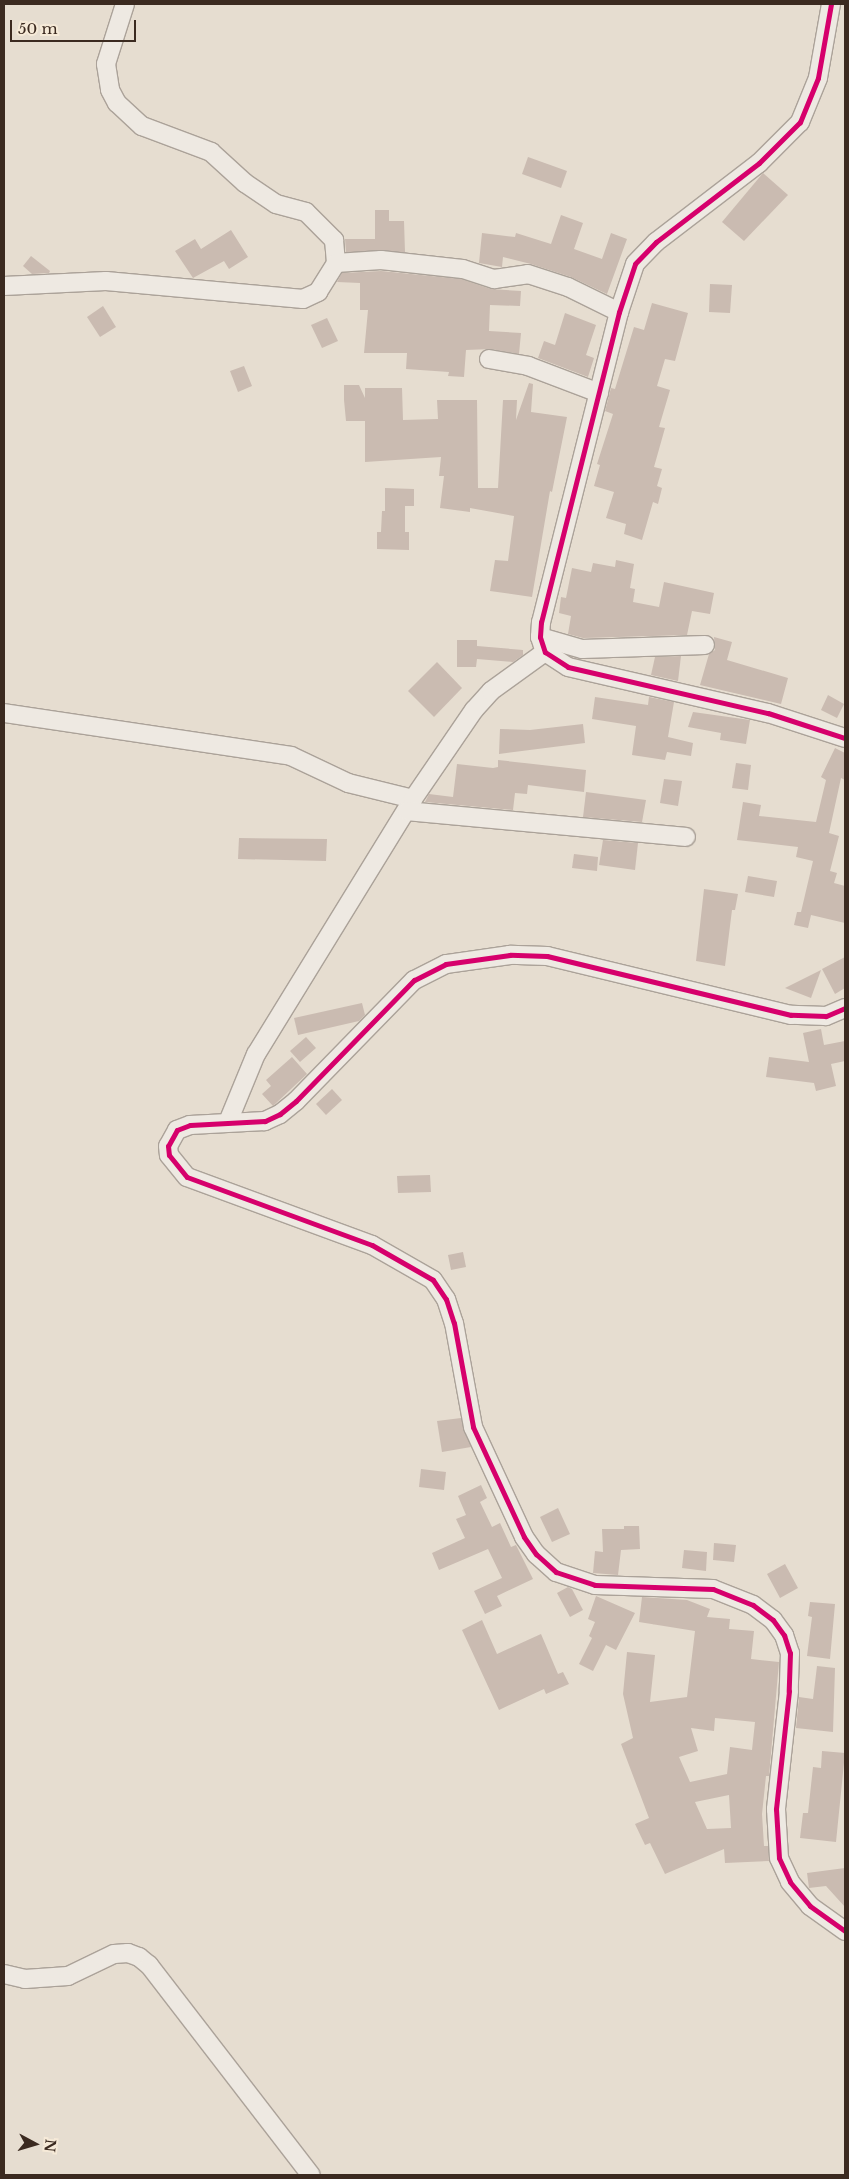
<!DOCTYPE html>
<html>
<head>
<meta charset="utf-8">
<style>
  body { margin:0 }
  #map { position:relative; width:849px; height:2179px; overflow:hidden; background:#e6ddd0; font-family:"Libre Baskerville",serif }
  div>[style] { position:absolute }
  .building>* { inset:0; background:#cabbb1 }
  .roads { filter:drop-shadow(1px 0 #aba299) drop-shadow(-1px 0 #aba299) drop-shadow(0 1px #aba299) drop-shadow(0 -1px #aba299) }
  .street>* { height:18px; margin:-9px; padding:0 9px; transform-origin:9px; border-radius:9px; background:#eee9e2 }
  .cycleway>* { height:5px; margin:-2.5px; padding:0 2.5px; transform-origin:2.5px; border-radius:2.5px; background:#d6006c }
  span { translate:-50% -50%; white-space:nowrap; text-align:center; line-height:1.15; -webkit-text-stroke:4px #f6ead8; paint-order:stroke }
  .frame { position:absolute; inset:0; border:5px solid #3b2a20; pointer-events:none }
  .north { position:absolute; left:10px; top:2119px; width:50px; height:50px; -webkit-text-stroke:4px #f6ead8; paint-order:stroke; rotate:96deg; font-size:14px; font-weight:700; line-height:20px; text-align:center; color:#3b2a20 }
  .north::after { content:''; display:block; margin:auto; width:18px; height:22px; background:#3b2a20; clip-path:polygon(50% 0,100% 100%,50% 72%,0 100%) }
  .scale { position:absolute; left:10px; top:20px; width:126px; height:22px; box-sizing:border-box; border:2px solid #3b2a20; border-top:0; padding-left:6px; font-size:15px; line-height:18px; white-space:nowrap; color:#3b2a20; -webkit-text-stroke:4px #f6ead8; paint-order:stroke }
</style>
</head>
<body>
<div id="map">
  <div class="building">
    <i style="clip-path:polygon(528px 157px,567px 171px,561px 188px,522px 174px)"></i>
    <i style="clip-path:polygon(763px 173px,788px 195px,744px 241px,722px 222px)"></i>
    <i style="clip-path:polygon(375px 210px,389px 210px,389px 221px,404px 221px,405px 252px,346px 252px,345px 239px,375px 239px)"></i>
    <i style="clip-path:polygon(561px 215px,583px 223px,574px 249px,602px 259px,611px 233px,627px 239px,607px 294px,571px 277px,531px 264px,503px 257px,502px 267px,479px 263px,482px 233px,515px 237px,516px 233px,551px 244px)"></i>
    <i style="clip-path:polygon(231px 230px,248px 257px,229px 269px,224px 261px,193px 278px,175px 251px,195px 239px,201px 249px)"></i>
    <i style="clip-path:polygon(31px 256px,50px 271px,49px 273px,32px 274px,23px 266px)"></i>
    <i style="clip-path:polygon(381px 271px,461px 279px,491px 289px,521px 291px,520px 306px,490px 305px,489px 331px,521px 333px,519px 354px,491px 349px,466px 350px,464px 377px,448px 376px,449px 372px,406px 369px,407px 353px,364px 353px,368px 310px,360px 310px,360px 283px,337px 282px,342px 273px)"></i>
    <i style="clip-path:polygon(710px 284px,732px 285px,730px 313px,709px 312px)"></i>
    <i style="clip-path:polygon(652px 303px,688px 313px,675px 361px,665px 359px,657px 386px,670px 390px,659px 427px,665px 428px,654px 467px,662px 469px,657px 486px,662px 488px,658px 504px,653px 502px,642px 540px,624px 534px,626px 524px,606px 518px,614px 492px,594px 486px,600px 465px,597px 464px,613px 414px,605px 411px,611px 388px,615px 389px,634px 327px,644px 330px)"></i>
    <i style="clip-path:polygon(103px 306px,116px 327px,100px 337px,87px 317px)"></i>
    <i style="clip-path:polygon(565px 313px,596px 325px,586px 355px,594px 358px,588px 377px,538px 358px,544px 341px,555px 345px)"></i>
    <i style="clip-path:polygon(327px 318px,338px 341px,322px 348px,311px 325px)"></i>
    <i style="clip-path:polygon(244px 366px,252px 386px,238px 392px,230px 371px)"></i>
    <i style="clip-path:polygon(529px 383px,533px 384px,531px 412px,567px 417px,552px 492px,550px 491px,532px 597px,490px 591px,495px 560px,508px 561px,514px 516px,470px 508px,470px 512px,440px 508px,444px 476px,439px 476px,441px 457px,365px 462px,365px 421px,346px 421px,344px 400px,344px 385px,359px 385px,365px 398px,365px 388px,402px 388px,403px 420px,438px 419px,437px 400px,477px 400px,478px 488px,498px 488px,503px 400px,517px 400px,516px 420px)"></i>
    <i style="clip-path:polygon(385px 488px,414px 489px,414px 506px,405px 506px,405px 532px,409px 532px,409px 550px,377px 549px,377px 532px,381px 532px,382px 511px,385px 511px)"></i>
    <i style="clip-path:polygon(616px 560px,634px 564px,630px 588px,635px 589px,633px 602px,659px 607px,664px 582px,714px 593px,710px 614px,692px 611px,687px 635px,583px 638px,568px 634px,571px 616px,559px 613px,561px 597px,566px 598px,572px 568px,591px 572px,593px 563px,615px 567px)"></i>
    <i style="clip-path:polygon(714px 637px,732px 642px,727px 660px,788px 678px,781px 704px,700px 685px,709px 654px,715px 650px)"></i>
    <i style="clip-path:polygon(457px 640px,477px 640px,477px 646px,523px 650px,523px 655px,513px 662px,477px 659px,476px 667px,457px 667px)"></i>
    <i style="clip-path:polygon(681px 656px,678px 681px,651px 675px,655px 657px)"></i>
    <i style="clip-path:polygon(437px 662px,462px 688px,434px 717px,408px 691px)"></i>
    <i style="clip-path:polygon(828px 695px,844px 704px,837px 718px,821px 710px)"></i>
    <i style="clip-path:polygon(595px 697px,648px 705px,649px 697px,674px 702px,668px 737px,693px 743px,691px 756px,667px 752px,665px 760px,632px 755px,636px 726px,592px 719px)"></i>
    <i style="clip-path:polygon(693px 712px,750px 720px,746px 744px,720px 740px,721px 733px,688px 727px)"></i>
    <i style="clip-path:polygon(583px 724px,585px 743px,499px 754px,500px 729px,530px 730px)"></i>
    <i style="clip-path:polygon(835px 748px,845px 753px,845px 780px,841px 778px,829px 833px,839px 836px,830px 871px,837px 873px,834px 883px,845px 886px,845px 923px,811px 915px,808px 928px,794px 925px,797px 912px,801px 912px,813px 861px,796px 857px,798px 847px,737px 840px,743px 802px,761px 805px,759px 816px,816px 822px,826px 780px,821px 777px)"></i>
    <i style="clip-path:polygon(498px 760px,586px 770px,584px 792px,528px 785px,527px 794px,515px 793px,513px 810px,425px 802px,429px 794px,453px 797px,457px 764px,493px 768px,498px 767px)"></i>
    <i style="clip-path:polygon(736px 763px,751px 765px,748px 790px,732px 788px)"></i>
    <i style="clip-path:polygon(664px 779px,682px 781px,678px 806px,660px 803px)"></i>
    <i style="clip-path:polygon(586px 792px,646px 800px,642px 822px,583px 817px)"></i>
    <i style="clip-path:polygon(239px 838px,327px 839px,326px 861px,238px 859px)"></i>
    <i style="clip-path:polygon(603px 840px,638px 843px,635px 870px,599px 865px)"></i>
    <i style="clip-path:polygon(574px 854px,598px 857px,597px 871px,572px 868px)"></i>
    <i style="clip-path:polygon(748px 876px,777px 881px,774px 897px,745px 892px)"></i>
    <i style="clip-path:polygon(704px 889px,738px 894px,735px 910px,732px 910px,725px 966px,696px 961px)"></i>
    <i style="clip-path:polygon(845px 957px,845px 988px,835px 994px,822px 969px)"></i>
    <i style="clip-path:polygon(821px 970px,811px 998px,785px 988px)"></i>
    <i style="clip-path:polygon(362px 1003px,365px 1015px,359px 1021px,298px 1035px,294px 1018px)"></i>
    <i style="clip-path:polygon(821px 1029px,824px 1045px,845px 1041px,845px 1061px,831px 1064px,836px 1086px,816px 1091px,814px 1083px,766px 1077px,769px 1057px,809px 1062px,803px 1033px)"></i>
    <i style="clip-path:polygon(306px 1037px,316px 1048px,300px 1062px,290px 1051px)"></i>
    <i style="clip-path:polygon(292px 1057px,307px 1074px,273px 1106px,262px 1094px,271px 1086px,266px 1080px)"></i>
    <i style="clip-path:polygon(332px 1089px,342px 1100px,326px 1115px,316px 1104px)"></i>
    <i style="clip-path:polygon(430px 1175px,431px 1192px,398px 1193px,397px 1176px)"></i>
    <i style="clip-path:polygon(463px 1252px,466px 1267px,451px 1270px,448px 1255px)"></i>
    <i style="clip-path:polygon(461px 1418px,471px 1447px,442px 1452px,437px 1421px)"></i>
    <i style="clip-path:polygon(421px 1469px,446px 1472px,444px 1490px,419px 1487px)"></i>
    <i style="clip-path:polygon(481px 1485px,487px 1498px,480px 1502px,492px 1527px,500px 1523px,511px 1547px,516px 1545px,533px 1579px,497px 1596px,502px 1606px,485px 1614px,474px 1591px,502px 1578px,488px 1549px,439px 1570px,432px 1553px,465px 1538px,456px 1519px,466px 1515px,458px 1496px)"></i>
    <i style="clip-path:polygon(558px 1508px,570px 1534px,552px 1542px,540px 1517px)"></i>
    <i style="clip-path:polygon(624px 1526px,639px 1526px,640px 1549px,621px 1550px,618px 1575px,593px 1573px,595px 1551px,603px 1552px,602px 1529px,624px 1529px)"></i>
    <i style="clip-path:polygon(714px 1543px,736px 1545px,734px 1562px,713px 1560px)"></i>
    <i style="clip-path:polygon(684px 1550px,707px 1552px,706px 1571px,682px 1568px)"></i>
    <i style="clip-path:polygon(785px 1564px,798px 1588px,780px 1598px,767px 1574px)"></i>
    <i style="clip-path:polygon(568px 1587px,572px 1589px,583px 1610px,570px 1617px,557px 1593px)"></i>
    <i style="clip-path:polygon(596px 1596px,635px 1613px,616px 1650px,606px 1645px,593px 1671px,579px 1664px,592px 1638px,589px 1636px,595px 1622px,588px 1619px)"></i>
    <i style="clip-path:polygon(evenodd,642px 1597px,687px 1600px,710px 1609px,707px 1617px,730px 1619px,729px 1629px,754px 1631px,751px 1659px,779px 1662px,769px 1776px,766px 1776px,762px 1814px,764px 1846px,768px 1846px,769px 1861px,725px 1863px,724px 1849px,665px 1874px,650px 1843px,645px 1845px,635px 1824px,649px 1818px,621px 1744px,633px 1738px,623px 1694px,627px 1652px,655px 1655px,650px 1702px,687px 1697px,695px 1631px,639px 1622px,642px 1597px,715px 1718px,755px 1722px,752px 1750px,730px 1747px,727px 1774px,690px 1782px,679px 1757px,698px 1751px,691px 1728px,714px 1731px,715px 1718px,642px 1597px,729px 1795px,731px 1828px,707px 1829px,695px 1802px,729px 1795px)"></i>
    <i style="clip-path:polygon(810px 1602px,835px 1604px,830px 1659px,807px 1656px,812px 1617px,808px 1616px)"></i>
    <i style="clip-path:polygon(482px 1620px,497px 1654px,541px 1634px,558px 1674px,563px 1672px,569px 1684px,546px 1694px,544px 1689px,499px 1710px,462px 1630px)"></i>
    <i style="clip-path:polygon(817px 1666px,835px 1668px,833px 1732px,796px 1728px,799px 1697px,813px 1699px)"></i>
    <i style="clip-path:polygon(822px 1751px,845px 1753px,836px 1842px,800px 1838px,803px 1813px,808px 1813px,813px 1767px,821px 1768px)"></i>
    <i style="clip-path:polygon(845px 1868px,845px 1907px,826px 1886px,809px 1888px,807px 1873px)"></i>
  </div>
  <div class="roads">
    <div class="street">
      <i style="left:125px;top:4px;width:63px;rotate:107.6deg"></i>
      <i style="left:106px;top:64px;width:26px;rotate:81deg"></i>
      <i style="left:110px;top:90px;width:15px;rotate:62deg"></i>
      <i style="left:117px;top:103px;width:34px;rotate:43deg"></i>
      <i style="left:142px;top:126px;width:74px;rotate:20.6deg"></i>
      <i style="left:211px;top:152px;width:46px;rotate:42.4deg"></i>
      <i style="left:245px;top:183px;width:37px;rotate:34deg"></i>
      <i style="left:276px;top:204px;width:31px;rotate:15deg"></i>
      <i style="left:306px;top:212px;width:40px;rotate:45deg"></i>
      <i style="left:334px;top:240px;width:23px;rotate:85deg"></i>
      <i style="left:831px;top:4px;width:75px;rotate:100deg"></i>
      <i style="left:818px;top:78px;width:48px;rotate:112.2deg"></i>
      <i style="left:800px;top:122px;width:58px;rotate:135deg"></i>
      <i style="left:759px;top:163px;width:130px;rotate:142.5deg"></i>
      <i style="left:656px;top:242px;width:30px;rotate:134deg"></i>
      <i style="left:635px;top:264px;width:51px;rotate:108.4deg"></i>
      <i style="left:619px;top:312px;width:320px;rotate:104.1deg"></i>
      <i style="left:541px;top:622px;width:15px;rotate:94deg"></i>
      <i style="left:540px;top:637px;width:16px;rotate:72deg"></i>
      <i style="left:545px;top:652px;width:27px;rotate:33deg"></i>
      <i style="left:568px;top:667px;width:205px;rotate:13deg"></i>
      <i style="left:768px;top:713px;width:81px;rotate:18deg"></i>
      <i style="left:4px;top:286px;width:102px;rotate:-2.8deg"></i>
      <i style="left:106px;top:281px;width:198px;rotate:5.2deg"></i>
      <i style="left:303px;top:299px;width:17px;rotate:-25deg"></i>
      <i style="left:318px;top:292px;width:34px;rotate:-58deg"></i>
      <i style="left:336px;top:263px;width:45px;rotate:-3.8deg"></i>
      <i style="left:381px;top:260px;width:82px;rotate:6.3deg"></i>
      <i style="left:463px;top:269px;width:33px;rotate:18deg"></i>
      <i style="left:494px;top:279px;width:34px;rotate:-8deg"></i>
      <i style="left:528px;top:274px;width:42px;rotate:18deg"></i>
      <i style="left:568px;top:287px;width:57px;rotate:26.1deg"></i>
      <i style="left:489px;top:359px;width:40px;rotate:10deg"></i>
      <i style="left:528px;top:366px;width:76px;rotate:20.8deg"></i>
      <i style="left:540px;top:637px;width:44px;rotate:15.9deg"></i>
      <i style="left:582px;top:649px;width:123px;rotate:-1.9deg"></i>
      <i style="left:4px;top:713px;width:290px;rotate:8.5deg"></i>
      <i style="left:291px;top:756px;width:63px;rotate:25.3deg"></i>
      <i style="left:348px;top:783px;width:67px;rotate:13.8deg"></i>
      <i style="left:413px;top:799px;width:299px;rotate:121.6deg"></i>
      <i style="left:256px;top:1054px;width:74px;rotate:112.4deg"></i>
      <i style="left:413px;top:799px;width:108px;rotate:-55.6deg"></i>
      <i style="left:474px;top:710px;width:25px;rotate:-48deg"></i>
      <i style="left:491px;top:691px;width:67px;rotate:-35.8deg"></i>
      <i style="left:407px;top:811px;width:280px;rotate:5.3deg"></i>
      <i style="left:845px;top:1008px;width:21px;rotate:157deg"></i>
      <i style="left:826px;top:1016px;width:35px;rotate:-178deg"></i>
      <i style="left:791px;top:1015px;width:251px;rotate:-166.4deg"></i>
      <i style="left:547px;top:956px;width:37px;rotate:-178deg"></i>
      <i style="left:510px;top:955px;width:65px;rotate:172deg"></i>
      <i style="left:446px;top:964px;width:36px;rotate:153deg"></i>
      <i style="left:414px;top:980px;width:169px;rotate:134.3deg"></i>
      <i style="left:296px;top:1101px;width:21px;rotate:141deg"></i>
      <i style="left:280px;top:1114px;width:17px;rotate:155deg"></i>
      <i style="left:265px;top:1121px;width:75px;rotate:176.9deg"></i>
      <i style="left:190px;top:1125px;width:14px;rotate:159deg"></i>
      <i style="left:177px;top:1130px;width:18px;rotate:119deg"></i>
      <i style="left:168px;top:1146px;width:9px;rotate:84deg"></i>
      <i style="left:169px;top:1155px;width:28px;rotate:51deg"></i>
      <i style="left:187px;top:1177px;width:197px;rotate:20.2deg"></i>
      <i style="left:372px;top:1245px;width:70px;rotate:29.8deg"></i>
      <i style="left:433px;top:1280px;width:23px;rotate:56deg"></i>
      <i style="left:446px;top:1299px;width:25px;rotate:72deg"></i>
      <i style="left:454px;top:1323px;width:106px;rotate:79.6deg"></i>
      <i style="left:473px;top:1427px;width:121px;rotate:65.1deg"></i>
      <i style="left:524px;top:1537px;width:21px;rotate:55deg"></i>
      <i style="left:536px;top:1554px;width:27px;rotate:42deg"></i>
      <i style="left:556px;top:1572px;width:41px;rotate:18.4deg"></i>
      <i style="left:595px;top:1585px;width:118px;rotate:1.9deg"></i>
      <i style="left:713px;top:1589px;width:43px;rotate:21.8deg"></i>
      <i style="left:753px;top:1605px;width:25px;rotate:37deg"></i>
      <i style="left:773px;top:1620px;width:19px;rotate:54deg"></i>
      <i style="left:784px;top:1635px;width:19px;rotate:72deg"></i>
      <i style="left:790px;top:1653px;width:38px;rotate:92deg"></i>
      <i style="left:789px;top:1691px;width:119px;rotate:96.3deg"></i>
      <i style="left:776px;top:1809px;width:49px;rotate:86.5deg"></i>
      <i style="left:779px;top:1858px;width:26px;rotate:65deg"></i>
      <i style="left:790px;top:1882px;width:31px;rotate:50deg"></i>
      <i style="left:810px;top:1906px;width:43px;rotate:35.5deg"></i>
      <i style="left:4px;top:1974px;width:22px;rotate:13deg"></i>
      <i style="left:25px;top:1979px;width:43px;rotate:-4deg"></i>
      <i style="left:68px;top:1976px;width:51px;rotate:-25.6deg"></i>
      <i style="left:114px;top:1954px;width:14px;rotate:-4deg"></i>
      <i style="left:128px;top:1953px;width:12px;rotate:20deg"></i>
      <i style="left:139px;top:1957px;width:13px;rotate:39deg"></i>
      <i style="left:149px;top:1965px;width:265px;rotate:52.4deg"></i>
    </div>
  </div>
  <div class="cycleway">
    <i style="left:831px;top:4px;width:75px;rotate:100deg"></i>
    <i style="left:818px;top:78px;width:48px;rotate:112.2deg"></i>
    <i style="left:800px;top:122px;width:58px;rotate:135deg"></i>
    <i style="left:759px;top:163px;width:130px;rotate:142.5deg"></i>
    <i style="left:656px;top:242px;width:30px;rotate:134deg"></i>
    <i style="left:635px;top:264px;width:51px;rotate:108.4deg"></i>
    <i style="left:619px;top:312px;width:320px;rotate:104.1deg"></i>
    <i style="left:541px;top:622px;width:15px;rotate:94deg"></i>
    <i style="left:540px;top:637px;width:16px;rotate:72deg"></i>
    <i style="left:545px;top:652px;width:27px;rotate:33deg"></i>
    <i style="left:568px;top:667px;width:205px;rotate:13deg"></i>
    <i style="left:768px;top:713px;width:81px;rotate:18deg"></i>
    <i style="left:845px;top:1008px;width:21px;rotate:157deg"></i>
    <i style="left:826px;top:1016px;width:35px;rotate:-178deg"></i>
    <i style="left:791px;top:1015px;width:251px;rotate:-166.4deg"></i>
    <i style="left:547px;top:956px;width:37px;rotate:-178deg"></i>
    <i style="left:510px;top:955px;width:65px;rotate:172deg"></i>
    <i style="left:446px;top:964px;width:36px;rotate:153deg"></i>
    <i style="left:414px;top:980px;width:169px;rotate:134.3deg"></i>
    <i style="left:296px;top:1101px;width:21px;rotate:141deg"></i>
    <i style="left:280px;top:1114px;width:17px;rotate:155deg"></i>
    <i style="left:265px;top:1121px;width:75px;rotate:176.9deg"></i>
    <i style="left:190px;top:1125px;width:14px;rotate:159deg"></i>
    <i style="left:177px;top:1130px;width:18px;rotate:119deg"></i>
    <i style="left:168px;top:1146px;width:9px;rotate:84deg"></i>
    <i style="left:169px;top:1155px;width:28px;rotate:51deg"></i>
    <i style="left:187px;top:1177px;width:197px;rotate:20.2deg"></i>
    <i style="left:372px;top:1245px;width:70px;rotate:29.8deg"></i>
    <i style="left:433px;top:1280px;width:23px;rotate:56deg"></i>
    <i style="left:446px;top:1299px;width:25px;rotate:72deg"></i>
    <i style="left:454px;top:1323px;width:106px;rotate:79.6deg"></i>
    <i style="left:473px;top:1427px;width:121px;rotate:65.1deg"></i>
    <i style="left:524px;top:1537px;width:21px;rotate:55deg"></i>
    <i style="left:536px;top:1554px;width:27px;rotate:42deg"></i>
    <i style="left:556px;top:1572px;width:41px;rotate:18.4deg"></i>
    <i style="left:595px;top:1585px;width:118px;rotate:1.9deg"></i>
    <i style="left:713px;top:1589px;width:43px;rotate:21.8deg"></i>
    <i style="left:753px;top:1605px;width:25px;rotate:37deg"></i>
    <i style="left:773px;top:1620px;width:19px;rotate:54deg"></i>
    <i style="left:784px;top:1635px;width:19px;rotate:72deg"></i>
    <i style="left:790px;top:1653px;width:38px;rotate:92deg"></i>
    <i style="left:789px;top:1691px;width:119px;rotate:96.3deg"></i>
    <i style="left:776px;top:1809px;width:49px;rotate:86.5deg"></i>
    <i style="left:779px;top:1858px;width:26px;rotate:65deg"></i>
    <i style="left:790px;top:1882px;width:31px;rotate:50deg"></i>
    <i style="left:810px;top:1906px;width:43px;rotate:35.5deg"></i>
  </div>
  <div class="frame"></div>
  <div class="north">N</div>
  <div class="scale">50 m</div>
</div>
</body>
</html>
